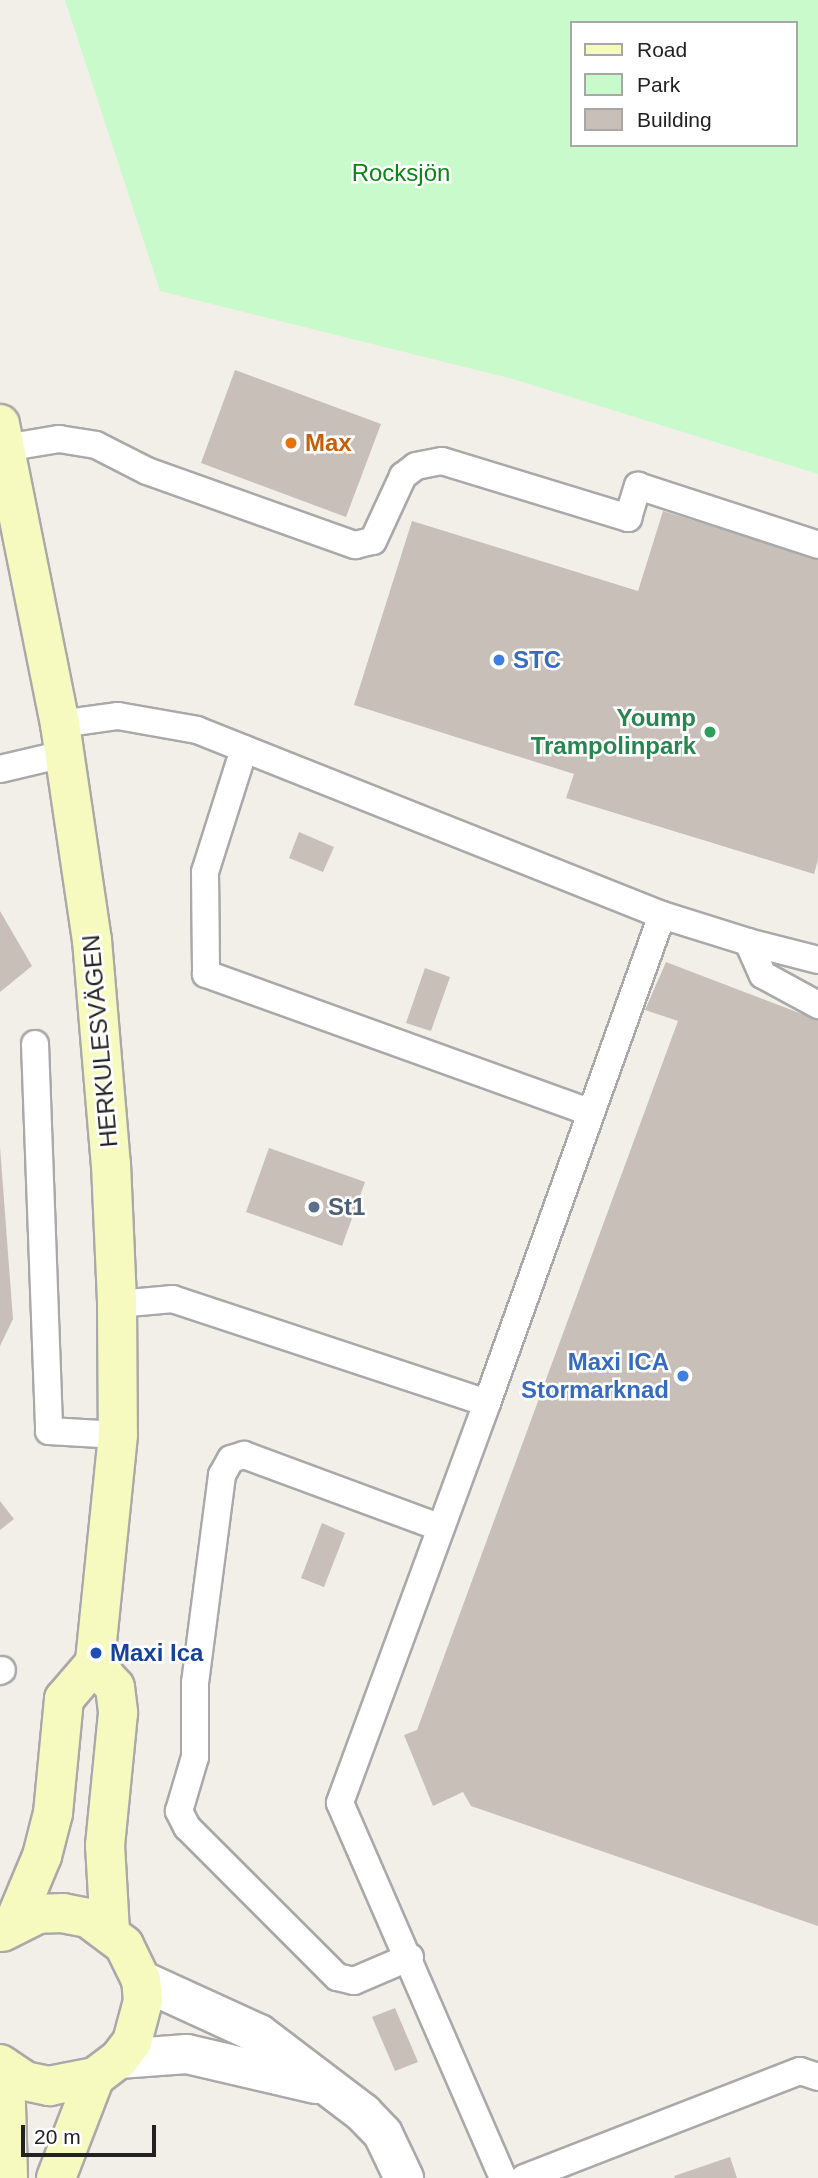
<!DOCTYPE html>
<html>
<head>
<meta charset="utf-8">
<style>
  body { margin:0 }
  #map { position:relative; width:818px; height:2178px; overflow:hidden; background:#f2efe9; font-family:Helvetica,sans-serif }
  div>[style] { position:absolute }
  .park>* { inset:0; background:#c8facc }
  .building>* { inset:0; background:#c7bfb8 }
  .roads { filter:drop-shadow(2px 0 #a9a9a9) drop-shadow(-2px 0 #a9a9a9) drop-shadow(0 2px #a9a9a9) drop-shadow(0 -2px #a9a9a9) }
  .service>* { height:26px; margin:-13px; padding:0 13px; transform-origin:13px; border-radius:13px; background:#fff }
  .minor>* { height:38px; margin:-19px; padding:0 19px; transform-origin:19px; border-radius:19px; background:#fff }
  .secondary>* { height:38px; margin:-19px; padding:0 19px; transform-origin:19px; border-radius:19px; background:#f7fabf }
  .dots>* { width:19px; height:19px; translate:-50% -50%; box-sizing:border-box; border:4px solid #fff; border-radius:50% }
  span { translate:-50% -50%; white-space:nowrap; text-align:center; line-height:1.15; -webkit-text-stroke:5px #fff; paint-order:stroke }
  .park-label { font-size:24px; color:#0c8416 }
  .food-label { font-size:24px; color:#c56008; font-weight:700 }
  .left { translate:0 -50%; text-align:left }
  .shop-label { font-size:24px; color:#366cbe; font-weight:700 }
  .right { translate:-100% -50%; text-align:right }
  .leisure-label { font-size:24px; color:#27864d; font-weight:700 }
  .street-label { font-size:24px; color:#222 }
  .service-label { font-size:24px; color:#4e5e75; font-weight:700 }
  .transit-label { font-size:24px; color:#164399; font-weight:700 }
  .legend { position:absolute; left:570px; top:21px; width:228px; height:126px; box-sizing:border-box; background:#fff; border:2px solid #a7a7a7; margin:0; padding:9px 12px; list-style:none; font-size:21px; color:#222 }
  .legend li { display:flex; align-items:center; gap:14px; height:35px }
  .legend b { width:35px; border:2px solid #a7a7a7 }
  .scale { position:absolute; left:21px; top:2125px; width:135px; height:32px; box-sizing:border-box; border:4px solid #222; border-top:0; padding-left:9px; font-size:21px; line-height:24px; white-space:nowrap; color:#222; -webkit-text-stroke:5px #fff; paint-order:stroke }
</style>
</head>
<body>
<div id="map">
  <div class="park">
    <i style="clip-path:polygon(evenodd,65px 0,818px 0,818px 474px,513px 379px,160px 291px,65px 0,571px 23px,795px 23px,795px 145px,571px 145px,571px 23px)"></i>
  </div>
  <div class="building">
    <i style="clip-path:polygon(235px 370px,381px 424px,346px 517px,201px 463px)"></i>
    <i style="clip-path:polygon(663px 511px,818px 559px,818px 860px,814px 874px,566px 798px,574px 774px,354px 705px,412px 521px,638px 591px)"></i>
    <i style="clip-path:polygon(299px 832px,334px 847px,323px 872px,289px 858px)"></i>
    <i style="clip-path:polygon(0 911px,32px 966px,0 992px)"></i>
    <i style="clip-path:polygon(666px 962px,818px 1020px,818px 1926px,471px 1806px,463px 1792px,433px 1806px,404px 1735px,417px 1730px,678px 1021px,645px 1010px)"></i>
    <i style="clip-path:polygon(425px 968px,450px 977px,431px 1031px,406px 1023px)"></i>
    <i style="clip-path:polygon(0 1147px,13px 1319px,0 1346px)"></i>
    <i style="clip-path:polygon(269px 1148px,365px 1182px,342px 1246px,246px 1212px)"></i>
    <i style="clip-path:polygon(0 1501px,14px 1519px,0 1530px)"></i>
    <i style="clip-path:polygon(322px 1523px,345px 1533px,324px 1587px,301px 1578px)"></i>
    <i style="clip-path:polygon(395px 2008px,418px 2062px,395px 2071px,372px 2017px)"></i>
    <i style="clip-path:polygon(730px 2157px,737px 2178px,675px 2178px,674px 2176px)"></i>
  </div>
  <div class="roads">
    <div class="service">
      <i style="left:5px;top:448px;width:55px;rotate:-9.5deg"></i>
      <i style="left:59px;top:439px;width:37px;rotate:9deg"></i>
      <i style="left:96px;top:445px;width:57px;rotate:27deg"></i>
      <i style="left:147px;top:471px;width:221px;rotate:19.6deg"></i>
      <i style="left:355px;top:545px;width:18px;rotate:-13deg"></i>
      <i style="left:373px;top:541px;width:72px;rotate:-65.2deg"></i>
      <i style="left:403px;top:476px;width:16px;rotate:-38deg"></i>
      <i style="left:416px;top:466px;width:26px;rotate:-11deg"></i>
      <i style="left:442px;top:461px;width:195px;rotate:17deg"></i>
      <i style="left:628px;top:518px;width:34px;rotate:-73deg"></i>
      <i style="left:638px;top:486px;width:189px;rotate:18.1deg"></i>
      <i style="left:60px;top:724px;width:59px;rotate:-7.9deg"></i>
      <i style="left:118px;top:716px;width:80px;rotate:10deg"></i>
      <i style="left:197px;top:730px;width:500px;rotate:21.7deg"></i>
      <i style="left:662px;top:915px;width:518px;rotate:109.73deg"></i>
      <i style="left:487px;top:1403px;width:331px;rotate:-161.7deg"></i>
      <i style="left:173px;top:1299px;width:56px;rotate:174.9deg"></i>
      <i style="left:244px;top:749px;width:129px;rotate:107.6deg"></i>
      <i style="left:205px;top:872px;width:102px;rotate:89.4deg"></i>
      <i style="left:206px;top:974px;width:408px;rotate:19.8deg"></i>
      <i style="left:0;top:769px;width:66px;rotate:-13.2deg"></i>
      <i style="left:662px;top:915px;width:90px;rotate:17.4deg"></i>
      <i style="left:748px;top:942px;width:36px;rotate:66deg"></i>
      <i style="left:763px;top:975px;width:63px;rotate:28.6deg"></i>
      <i style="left:748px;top:942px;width:72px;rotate:14.4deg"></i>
      <i style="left:35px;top:1044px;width:387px;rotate:87.9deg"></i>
      <i style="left:49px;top:1431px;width:69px;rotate:3.3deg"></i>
      <i style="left:487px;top:1403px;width:426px;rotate:110.2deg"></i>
      <i style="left:340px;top:1803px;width:409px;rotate:66.5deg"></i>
      <i style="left:0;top:1671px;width:2px;rotate:-27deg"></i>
      <i style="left:410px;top:1957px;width:61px;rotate:156.8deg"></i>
      <i style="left:354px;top:1981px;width:17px;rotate:-167deg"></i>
      <i style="left:337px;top:1977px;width:212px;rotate:-135deg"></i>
      <i style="left:187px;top:1827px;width:18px;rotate:-117deg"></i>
      <i style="left:179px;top:1811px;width:56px;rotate:-73.5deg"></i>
      <i style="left:195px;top:1757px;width:74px;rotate:-90deg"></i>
      <i style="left:195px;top:1683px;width:210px;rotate:-82.6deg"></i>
      <i style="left:222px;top:1475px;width:18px;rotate:-61deg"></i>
      <i style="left:231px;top:1459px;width:14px;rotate:-17deg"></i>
      <i style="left:244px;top:1455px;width:208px;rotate:20.3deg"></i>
      <i style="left:524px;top:2178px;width:296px;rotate:-21.2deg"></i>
      <i style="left:800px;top:2071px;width:19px;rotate:18deg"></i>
    </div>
    <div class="minor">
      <i style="left:141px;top:1980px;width:130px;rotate:24.6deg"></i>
      <i style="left:259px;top:2034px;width:131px;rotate:37.2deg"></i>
      <i style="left:363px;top:2113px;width:29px;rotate:46deg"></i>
      <i style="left:383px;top:2134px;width:49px;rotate:64.5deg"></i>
      <i style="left:119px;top:2059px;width:68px;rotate:-4.2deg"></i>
      <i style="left:187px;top:2054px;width:132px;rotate:13.1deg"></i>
    </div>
    <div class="secondary">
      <i style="left:0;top:424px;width:306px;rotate:78.7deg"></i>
      <i style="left:60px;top:724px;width:218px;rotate:81.6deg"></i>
      <i style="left:92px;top:940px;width:225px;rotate:85.2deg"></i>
      <i style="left:111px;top:1164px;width:140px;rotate:87.5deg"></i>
      <i style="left:117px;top:1304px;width:131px;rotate:89.6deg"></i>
      <i style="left:118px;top:1435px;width:219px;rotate:95.8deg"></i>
      <i style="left:96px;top:1653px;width:11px;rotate:100deg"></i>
      <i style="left:94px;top:1664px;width:46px;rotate:130.6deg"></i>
      <i style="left:64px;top:1699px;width:115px;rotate:95.5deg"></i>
      <i style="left:53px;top:1813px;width:44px;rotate:104.3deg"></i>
      <i style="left:42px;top:1856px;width:73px;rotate:112.7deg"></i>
      <i style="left:94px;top:1664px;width:31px;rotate:48deg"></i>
      <i style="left:115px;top:1687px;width:26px;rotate:83deg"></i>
      <i style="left:118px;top:1713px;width:133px;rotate:95.6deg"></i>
      <i style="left:105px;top:1845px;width:86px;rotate:86.7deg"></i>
      <i style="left:0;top:2064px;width:30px;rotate:34deg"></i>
      <i style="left:25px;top:2081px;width:25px;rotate:12deg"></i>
      <i style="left:49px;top:2086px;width:47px;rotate:-11.1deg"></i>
      <i style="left:95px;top:2077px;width:30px;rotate:-37deg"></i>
      <i style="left:119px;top:2059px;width:21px;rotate:-53deg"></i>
      <i style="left:132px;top:2042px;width:42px;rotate:-75deg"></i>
      <i style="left:143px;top:2001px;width:21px;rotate:-95deg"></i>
      <i style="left:141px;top:1980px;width:39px;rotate:-116deg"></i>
      <i style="left:124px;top:1945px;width:45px;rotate:-143.1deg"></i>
      <i style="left:88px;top:1918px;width:25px;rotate:-169deg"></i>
      <i style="left:63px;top:1913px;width:25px;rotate:178deg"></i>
      <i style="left:38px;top:1914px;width:40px;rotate:153.4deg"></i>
      <i style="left:5px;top:2069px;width:109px;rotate:88.4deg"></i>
      <i style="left:56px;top:2178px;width:108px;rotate:-68.9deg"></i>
    </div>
  </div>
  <div class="dots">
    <i style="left:291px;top:443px;background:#e8710a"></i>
    <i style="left:499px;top:660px;background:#3f7fe0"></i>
    <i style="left:710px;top:732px;background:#2e9e5b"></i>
    <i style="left:314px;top:1207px;background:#5c6f8a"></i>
    <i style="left:683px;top:1376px;background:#3f7fe0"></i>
    <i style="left:96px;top:1653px;background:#1a4fb4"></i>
  </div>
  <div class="park-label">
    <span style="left:401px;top:173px">Rocksjön</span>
  </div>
  <div class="food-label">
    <span class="left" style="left:305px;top:443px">Max</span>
  </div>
  <div class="shop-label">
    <span class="left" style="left:513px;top:660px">STC</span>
    <span class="right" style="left:669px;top:1376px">Maxi ICA<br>Stormarknad</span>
  </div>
  <div class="leisure-label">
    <span class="right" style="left:696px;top:732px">Yoump<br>Trampolinpark</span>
  </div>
  <div class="street-label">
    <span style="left:100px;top:1041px;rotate:-95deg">HERKULESVÄGEN</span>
  </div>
  <div class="service-label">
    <span class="left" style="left:328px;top:1207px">St1</span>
  </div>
  <div class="transit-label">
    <span class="left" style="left:110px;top:1653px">Maxi Ica</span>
  </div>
  <ul class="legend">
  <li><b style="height:9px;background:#f7fabf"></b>Road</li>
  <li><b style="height:19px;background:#c8facc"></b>Park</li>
  <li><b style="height:19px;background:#c7bfb8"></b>Building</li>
  </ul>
  <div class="scale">20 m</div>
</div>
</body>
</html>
